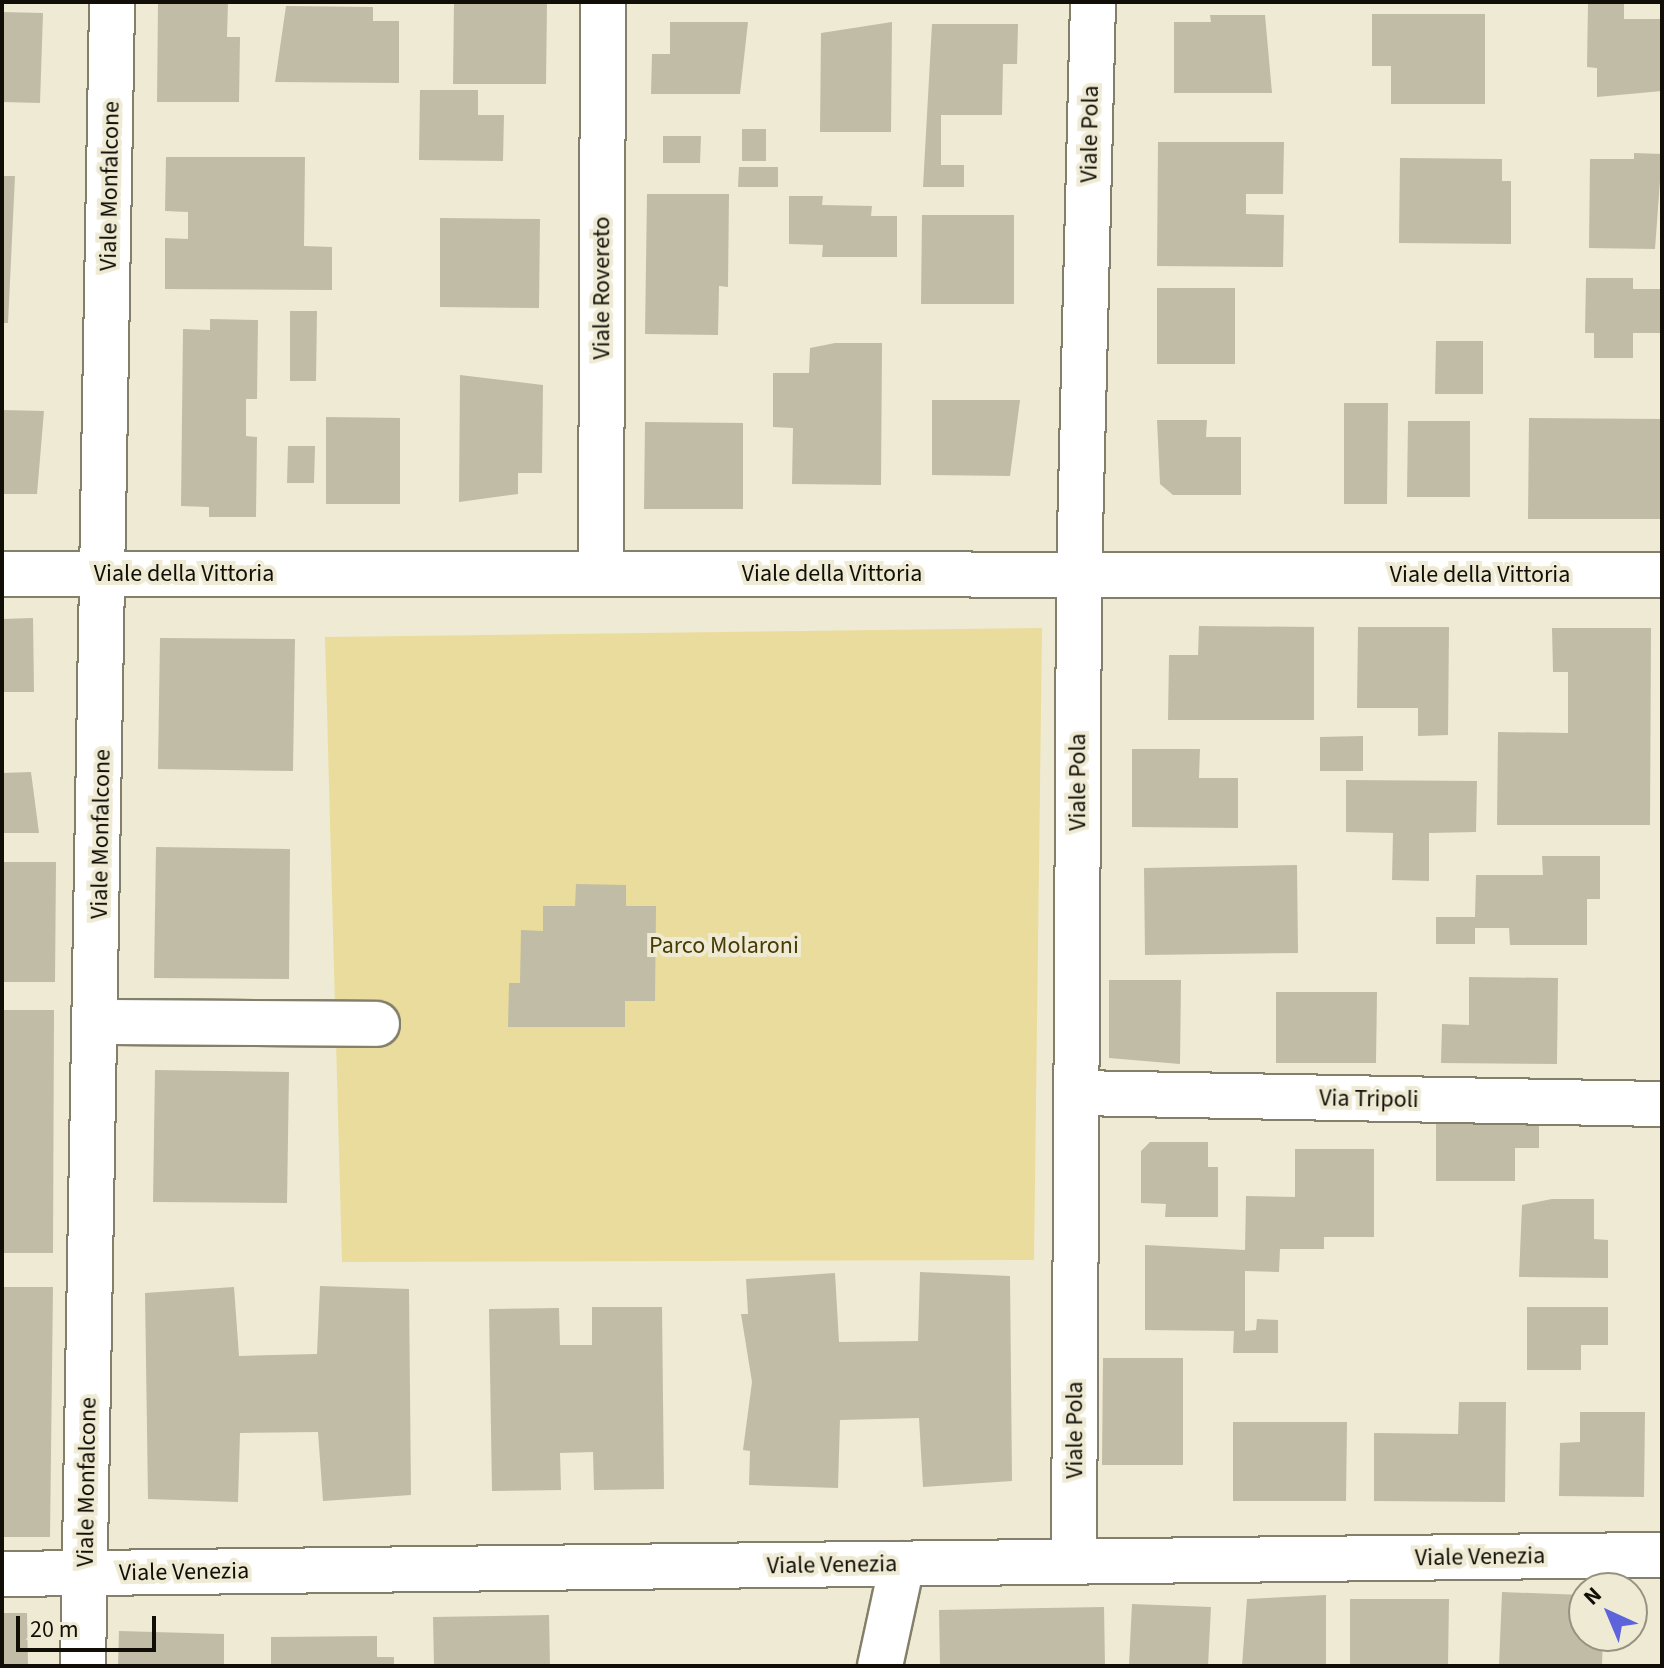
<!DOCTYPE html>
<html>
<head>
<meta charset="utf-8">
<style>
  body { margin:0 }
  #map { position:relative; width:1664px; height:1668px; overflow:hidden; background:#efead3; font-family:"Source Sans 3",sans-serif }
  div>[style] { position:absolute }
  .green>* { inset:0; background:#eadc9c }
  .building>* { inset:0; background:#c1bca6 }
  .roads { filter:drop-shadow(2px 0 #837f6a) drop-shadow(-2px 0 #837f6a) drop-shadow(0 2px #837f6a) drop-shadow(0 -2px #837f6a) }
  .minor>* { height:44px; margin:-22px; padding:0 22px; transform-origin:22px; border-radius:22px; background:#fff }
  span { translate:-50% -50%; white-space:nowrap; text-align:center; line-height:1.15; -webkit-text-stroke:8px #efead3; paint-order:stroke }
  .street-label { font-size:24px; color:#100e07 }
  .park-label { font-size:24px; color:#463b05 }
  .frame { position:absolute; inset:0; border:4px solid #100e07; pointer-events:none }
  .north { position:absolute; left:1568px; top:1572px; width:80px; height:80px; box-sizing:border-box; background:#efead3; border:2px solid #969281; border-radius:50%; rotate:316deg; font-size:22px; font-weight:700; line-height:32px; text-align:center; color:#100e07 }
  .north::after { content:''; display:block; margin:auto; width:28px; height:36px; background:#5d63db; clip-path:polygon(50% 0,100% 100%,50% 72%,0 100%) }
  .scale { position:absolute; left:16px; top:1616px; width:140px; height:36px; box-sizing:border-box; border:4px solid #100e07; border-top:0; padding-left:10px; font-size:24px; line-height:28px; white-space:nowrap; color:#100e07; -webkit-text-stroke:6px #efead3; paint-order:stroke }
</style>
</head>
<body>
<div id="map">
  <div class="green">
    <i style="clip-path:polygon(1042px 628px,1034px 1260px,342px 1262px,325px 637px)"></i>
  </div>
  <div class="building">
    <i style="clip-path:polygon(158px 2px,228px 2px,227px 37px,240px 37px,239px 102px,157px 102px)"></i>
    <i style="clip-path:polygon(454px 2px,547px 2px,546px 84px,453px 84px)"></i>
    <i style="clip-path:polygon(1588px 2px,1624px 2px,1624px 19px,1662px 19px,1662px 91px,1597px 97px,1597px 68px,1587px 67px)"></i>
    <i style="clip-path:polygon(286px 6px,373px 7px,373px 21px,399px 21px,399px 83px,275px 82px)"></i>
    <i style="clip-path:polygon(2px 12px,43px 13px,40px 103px,2px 102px)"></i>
    <i style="clip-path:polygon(1372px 14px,1485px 14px,1485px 104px,1391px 104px,1391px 66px,1372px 66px)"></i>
    <i style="clip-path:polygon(1210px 15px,1265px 15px,1272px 93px,1174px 93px,1174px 22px,1211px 22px)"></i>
    <i style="clip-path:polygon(670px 22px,748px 22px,740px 94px,651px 94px,652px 54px,670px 54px)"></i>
    <i style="clip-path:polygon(892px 22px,891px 132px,820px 132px,821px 33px)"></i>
    <i style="clip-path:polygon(932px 24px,1018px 24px,1017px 64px,1003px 64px,1002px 115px,941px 115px,941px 165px,964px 165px,964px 187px,923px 187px)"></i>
    <i style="clip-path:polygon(420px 90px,478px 90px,478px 115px,504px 115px,503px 161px,419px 160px)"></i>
    <i style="clip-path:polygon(742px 129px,766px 129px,766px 161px,742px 161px)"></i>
    <i style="clip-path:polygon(663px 136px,701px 136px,700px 163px,663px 163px)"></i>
    <i style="clip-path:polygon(1158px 142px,1284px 142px,1283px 194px,1246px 194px,1246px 214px,1284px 215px,1283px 267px,1157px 266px)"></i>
    <i style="clip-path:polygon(1634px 153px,1662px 154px,1655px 249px,1589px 248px,1590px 159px,1634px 159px)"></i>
    <i style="clip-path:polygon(166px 157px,305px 157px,304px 246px,332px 247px,332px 290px,165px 289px,165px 238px,188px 239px,188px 212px,165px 211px)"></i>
    <i style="clip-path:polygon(1400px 158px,1502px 159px,1502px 181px,1511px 181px,1511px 244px,1399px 243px)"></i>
    <i style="clip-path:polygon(739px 167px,778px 167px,778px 187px,738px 187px)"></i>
    <i style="clip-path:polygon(2px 176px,15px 176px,8px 323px,2px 323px)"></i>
    <i style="clip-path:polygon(647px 194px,729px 194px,728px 287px,719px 286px,718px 335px,645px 334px)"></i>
    <i style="clip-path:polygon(789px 196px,823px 196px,822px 205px,872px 206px,871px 216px,897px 216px,897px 257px,822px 257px,823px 245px,789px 244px)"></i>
    <i style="clip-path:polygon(922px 215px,1014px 215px,1014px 304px,921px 304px)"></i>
    <i style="clip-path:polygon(440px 218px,540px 219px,539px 308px,440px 307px)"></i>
    <i style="clip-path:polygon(1586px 278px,1633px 278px,1633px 289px,1662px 289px,1662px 333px,1633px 333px,1633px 358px,1594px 358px,1594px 333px,1585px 333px)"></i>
    <i style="clip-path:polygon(1157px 288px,1235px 288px,1235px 364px,1157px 364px)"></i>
    <i style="clip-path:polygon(290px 311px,317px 311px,316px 381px,290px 381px)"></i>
    <i style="clip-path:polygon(210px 319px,258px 320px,257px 399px,246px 399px,246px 436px,257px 437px,256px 517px,209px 517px,209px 507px,181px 506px,183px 329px,210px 330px)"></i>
    <i style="clip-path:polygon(1436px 341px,1483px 341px,1483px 394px,1435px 394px)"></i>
    <i style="clip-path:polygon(835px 343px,882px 343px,881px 485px,792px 484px,793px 428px,773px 427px,773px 373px,809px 373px,810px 348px)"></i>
    <i style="clip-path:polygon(460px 375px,543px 385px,542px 473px,518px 473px,518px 494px,459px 502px)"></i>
    <i style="clip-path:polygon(932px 400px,1020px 400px,1010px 476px,932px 475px)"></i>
    <i style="clip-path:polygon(1344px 403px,1388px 403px,1387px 504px,1344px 504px)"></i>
    <i style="clip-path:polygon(2px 410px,44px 411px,37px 494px,2px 494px)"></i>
    <i style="clip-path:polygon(326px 417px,400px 418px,400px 504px,326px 504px)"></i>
    <i style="clip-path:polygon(1529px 418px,1662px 419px,1662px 519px,1528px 519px)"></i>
    <i style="clip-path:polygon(1157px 420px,1207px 420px,1206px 437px,1241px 437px,1241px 495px,1173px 495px,1160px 484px)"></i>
    <i style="clip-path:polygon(1408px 421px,1470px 421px,1470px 497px,1407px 497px)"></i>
    <i style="clip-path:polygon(645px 422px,743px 423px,743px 509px,644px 509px)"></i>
    <i style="clip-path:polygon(288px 446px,315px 446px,314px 483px,287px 483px)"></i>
    <i style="clip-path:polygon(33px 618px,34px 692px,2px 692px,2px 619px)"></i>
    <i style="clip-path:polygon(1199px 626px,1314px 627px,1314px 720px,1168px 720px,1169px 655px,1198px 655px)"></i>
    <i style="clip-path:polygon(1358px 627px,1449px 627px,1448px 735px,1418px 736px,1418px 708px,1357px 708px)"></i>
    <i style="clip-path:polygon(1552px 628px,1651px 628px,1650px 825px,1497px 825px,1498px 732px,1568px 733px,1568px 672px,1553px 672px)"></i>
    <i style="clip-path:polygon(160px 638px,295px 639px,293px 771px,158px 769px)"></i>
    <i style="clip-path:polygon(1363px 736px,1363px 771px,1320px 771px,1320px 737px)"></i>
    <i style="clip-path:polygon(1132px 749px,1200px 749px,1199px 778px,1238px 778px,1238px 828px,1132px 827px)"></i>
    <i style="clip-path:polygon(31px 772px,39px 833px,2px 833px,2px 773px)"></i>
    <i style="clip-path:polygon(1346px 780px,1477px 781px,1476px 832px,1429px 833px,1429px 881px,1392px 880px,1393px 833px,1346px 832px)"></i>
    <i style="clip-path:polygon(156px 847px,290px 849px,289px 979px,154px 978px)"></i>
    <i style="clip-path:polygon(1542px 856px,1600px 856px,1600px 899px,1587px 899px,1587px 945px,1510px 945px,1509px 928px,1475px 928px,1475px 944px,1436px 944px,1436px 917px,1475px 917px,1476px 875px,1543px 875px)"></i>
    <i style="clip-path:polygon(2px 862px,56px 862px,55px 982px,2px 982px)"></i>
    <i style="clip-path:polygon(1297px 865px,1298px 953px,1145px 955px,1144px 868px)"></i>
    <i style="clip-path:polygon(576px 884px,626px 885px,626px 906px,656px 906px,655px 1001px,625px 1001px,625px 1027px,508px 1027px,509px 983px,520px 983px,521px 930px,543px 931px,543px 906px,575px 906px)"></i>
    <i style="clip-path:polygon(1469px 977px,1558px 978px,1557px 1064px,1441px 1063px,1442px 1024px,1469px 1025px)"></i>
    <i style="clip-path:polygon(1109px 980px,1181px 980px,1180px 1064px,1109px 1058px)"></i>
    <i style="clip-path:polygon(1276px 992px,1377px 992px,1376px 1063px,1276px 1063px)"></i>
    <i style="clip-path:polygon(2px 1010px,54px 1010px,53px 1253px,2px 1253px)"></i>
    <i style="clip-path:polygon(155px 1070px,289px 1072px,287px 1203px,153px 1202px)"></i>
    <i style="clip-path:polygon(1436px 1115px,1539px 1116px,1539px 1148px,1515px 1148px,1515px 1181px,1436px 1181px)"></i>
    <i style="clip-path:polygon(1150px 1142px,1208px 1142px,1208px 1167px,1218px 1167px,1218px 1217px,1165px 1217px,1166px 1204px,1141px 1203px,1141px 1151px)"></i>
    <i style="clip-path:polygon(1295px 1149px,1374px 1149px,1374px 1237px,1324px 1237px,1324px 1249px,1280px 1249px,1279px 1272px,1245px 1271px,1245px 1331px,1256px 1330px,1257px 1319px,1278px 1320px,1278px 1353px,1233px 1353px,1234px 1331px,1145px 1330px,1145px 1245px,1245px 1250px,1246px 1196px,1295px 1197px)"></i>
    <i style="clip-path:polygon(1552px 1199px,1594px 1199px,1594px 1239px,1608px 1240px,1608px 1278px,1519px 1277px,1522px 1205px)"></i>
    <i style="clip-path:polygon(920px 1272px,1010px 1276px,1012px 1481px,923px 1487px,919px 1418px,840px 1420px,838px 1488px,749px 1485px,750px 1451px,743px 1450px,752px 1382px,741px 1314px,748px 1314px,746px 1279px,835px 1273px,839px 1342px,918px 1341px)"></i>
    <i style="clip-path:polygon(320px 1286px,409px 1289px,411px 1495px,323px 1501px,318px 1432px,240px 1433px,238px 1502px,148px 1499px,145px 1293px,234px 1287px,239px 1356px,317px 1354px)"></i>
    <i style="clip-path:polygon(2px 1287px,53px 1287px,50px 1537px,2px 1537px)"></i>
    <i style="clip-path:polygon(592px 1307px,662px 1307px,664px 1489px,594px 1490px,593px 1452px,560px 1453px,561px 1490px,492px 1491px,489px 1309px,559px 1308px,560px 1345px,592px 1345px)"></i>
    <i style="clip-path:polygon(1527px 1307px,1608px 1307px,1608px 1345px,1581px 1345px,1581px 1370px,1527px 1370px)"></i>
    <i style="clip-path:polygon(1103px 1358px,1183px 1358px,1183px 1465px,1102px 1465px)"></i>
    <i style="clip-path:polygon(1459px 1402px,1506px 1402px,1505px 1502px,1374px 1501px,1374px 1433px,1458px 1434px)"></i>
    <i style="clip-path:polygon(1580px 1412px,1645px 1412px,1644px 1497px,1559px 1496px,1560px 1443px,1580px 1442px)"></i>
    <i style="clip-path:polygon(1233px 1422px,1347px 1422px,1346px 1501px,1233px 1501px)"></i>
    <i style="clip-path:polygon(1502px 1592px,1584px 1595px,1584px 1636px,1603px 1636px,1602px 1666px,1499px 1666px)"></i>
    <i style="clip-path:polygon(1326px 1595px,1326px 1666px,1242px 1666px,1247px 1599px)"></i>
    <i style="clip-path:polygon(1350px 1599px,1449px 1599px,1448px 1666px,1350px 1666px)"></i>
    <i style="clip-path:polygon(1132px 1604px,1211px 1607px,1208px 1666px,1129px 1666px)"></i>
    <i style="clip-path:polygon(1104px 1607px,1105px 1666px,940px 1666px,939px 1610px)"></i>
    <i style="clip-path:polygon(2px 1613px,27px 1613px,28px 1666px,2px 1666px)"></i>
    <i style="clip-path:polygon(549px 1615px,550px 1666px,434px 1666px,433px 1617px)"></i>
    <i style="clip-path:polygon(119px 1631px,224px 1634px,224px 1666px,118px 1666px)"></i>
    <i style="clip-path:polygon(377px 1636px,377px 1657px,394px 1657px,394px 1666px,271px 1666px,271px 1637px)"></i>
  </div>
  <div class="roads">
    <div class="minor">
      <i style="left:2px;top:574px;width:1660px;rotate:0.03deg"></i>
      <i style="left:601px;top:574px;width:572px;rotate:-89.8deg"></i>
      <i style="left:97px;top:1022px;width:280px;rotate:0.4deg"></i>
      <i style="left:1077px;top:1093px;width:585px;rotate:1.08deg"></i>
      <i style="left:1074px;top:1562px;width:988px;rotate:-89.71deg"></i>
      <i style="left:1079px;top:574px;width:572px;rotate:-88.6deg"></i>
      <i style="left:2px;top:1574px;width:1660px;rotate:-0.66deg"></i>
      <i style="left:83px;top:1666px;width:1664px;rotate:-89deg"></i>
      <i style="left:880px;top:1666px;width:104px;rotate:-77.8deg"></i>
    </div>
  </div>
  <div class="street-label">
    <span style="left:1090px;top:134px;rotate:-89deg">Viale Pola</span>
    <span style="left:110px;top:186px;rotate:-89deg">Viale Monfalcone</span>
    <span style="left:602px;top:288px;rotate:-90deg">Viale Rovereto</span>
    <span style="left:184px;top:574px">Viale della Vittoria</span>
    <span style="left:832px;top:574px">Viale della Vittoria</span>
    <span style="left:1480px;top:575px">Viale della Vittoria</span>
    <span style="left:1078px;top:782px;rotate:-90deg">Viale Pola</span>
    <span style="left:101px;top:834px;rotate:-89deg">Viale Monfalcone</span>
    <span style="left:1369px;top:1099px;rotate:1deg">Via Tripoli</span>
    <span style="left:1075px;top:1430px;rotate:-90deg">Viale Pola</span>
    <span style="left:87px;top:1482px;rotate:-89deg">Viale Monfalcone</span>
    <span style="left:1480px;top:1557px;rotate:-1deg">Viale Venezia</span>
    <span style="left:832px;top:1565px;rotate:-1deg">Viale Venezia</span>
    <span style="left:184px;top:1572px;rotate:-1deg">Viale Venezia</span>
  </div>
  <div class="park-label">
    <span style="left:724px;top:946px">Parco Molaroni</span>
  </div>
  <div class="frame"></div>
  <div class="north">N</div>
  <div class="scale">20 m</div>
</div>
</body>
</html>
